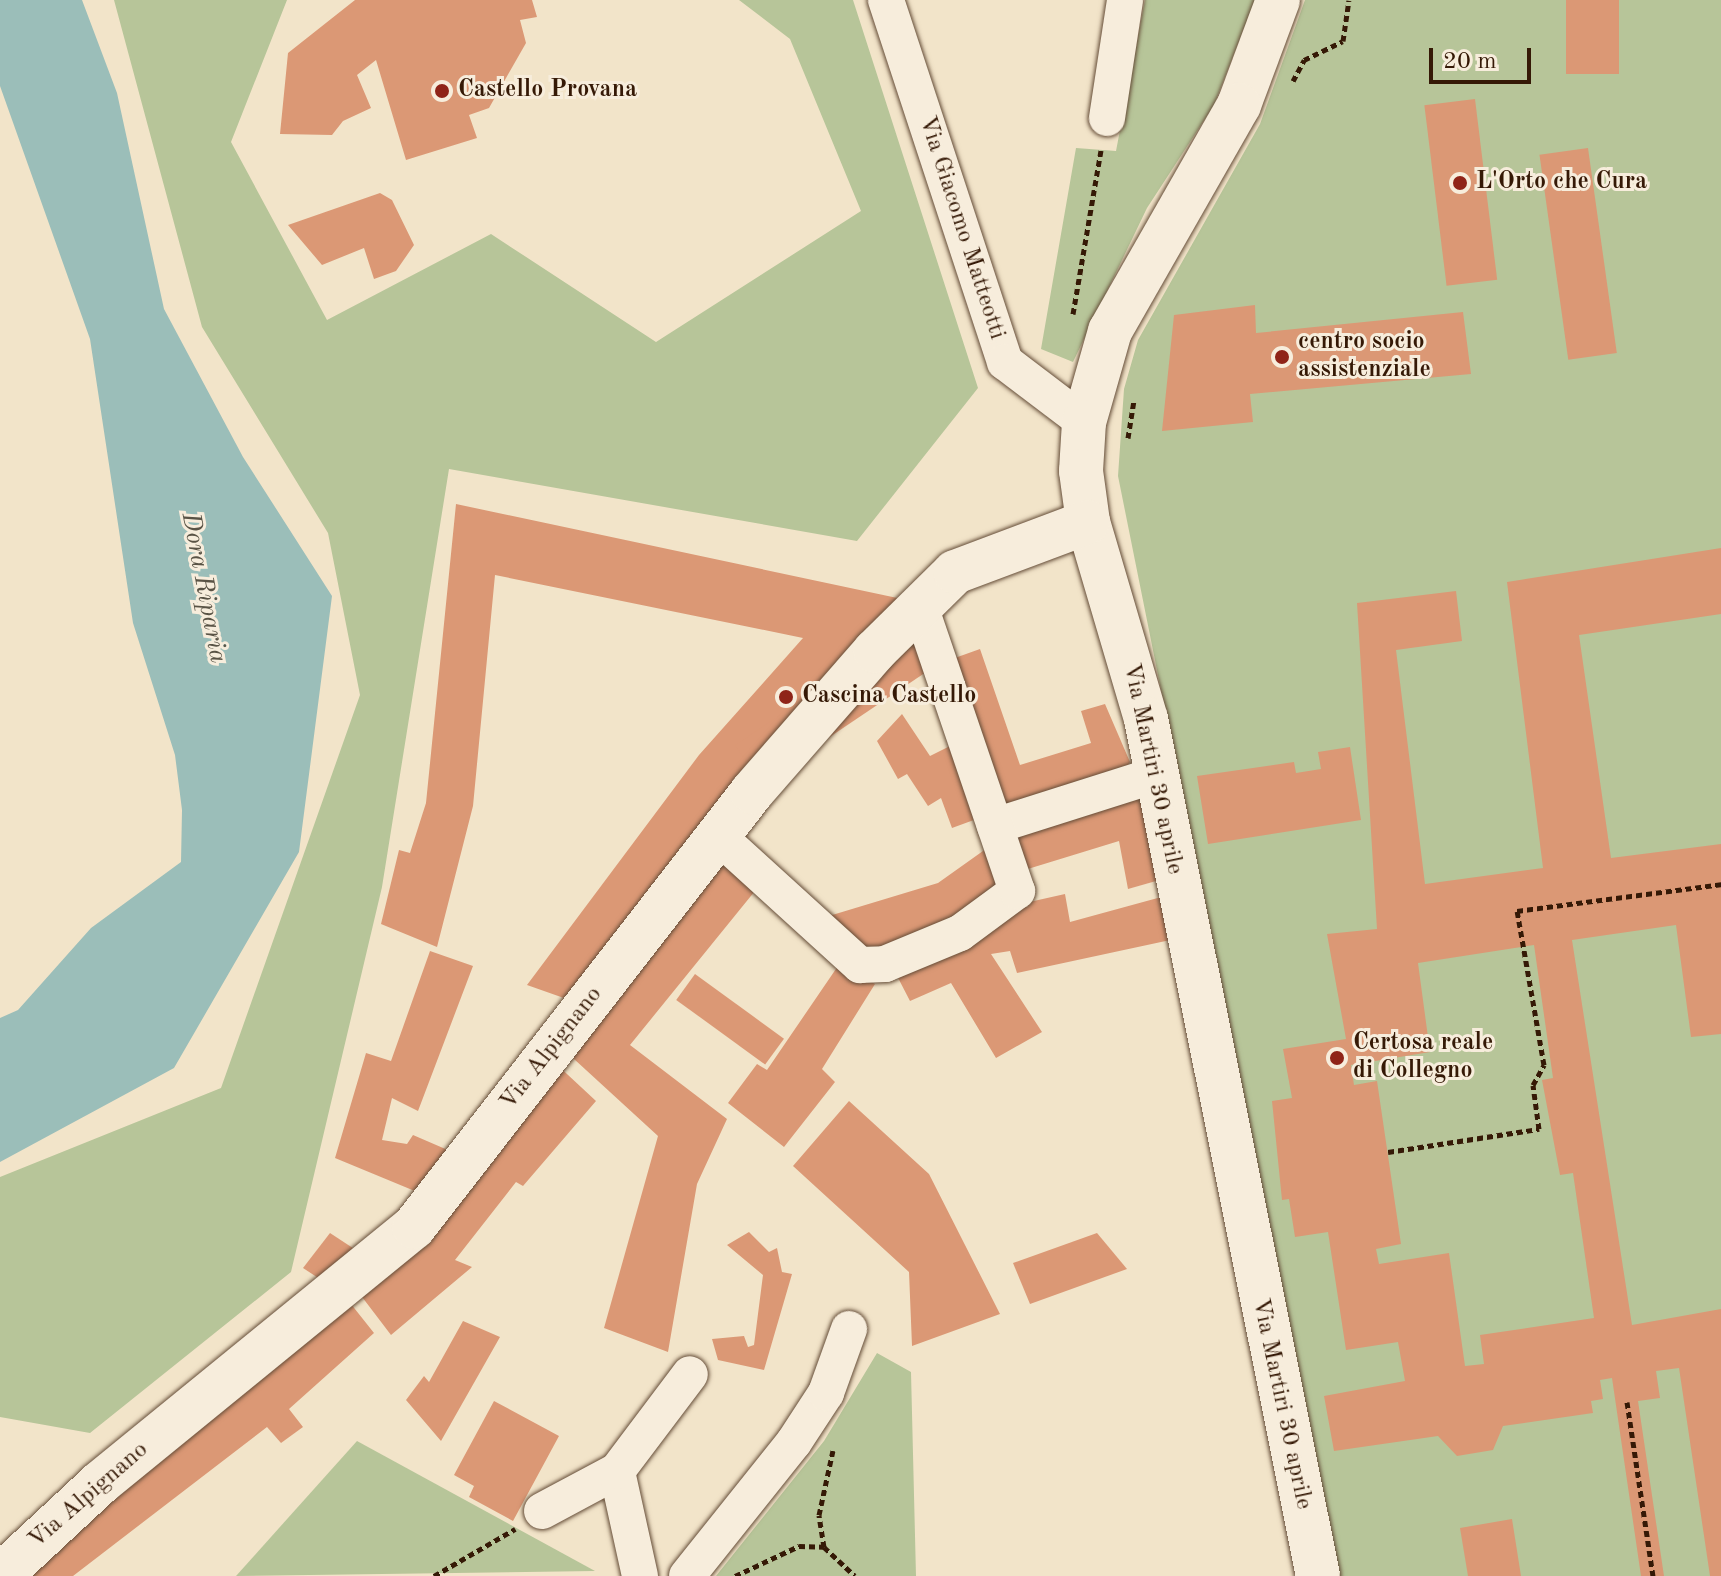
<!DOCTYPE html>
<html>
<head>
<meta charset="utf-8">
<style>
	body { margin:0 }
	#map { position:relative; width:1721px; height:1576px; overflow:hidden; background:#f2e4c9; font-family:"Old Standard TT",serif }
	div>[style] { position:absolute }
	.green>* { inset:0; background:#b7c599 }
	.water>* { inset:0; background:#9bbeb9 }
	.building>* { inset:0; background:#db9875; transform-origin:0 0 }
	.path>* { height:5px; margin-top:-2.5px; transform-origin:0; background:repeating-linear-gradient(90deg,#351906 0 6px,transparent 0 10px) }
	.roads { filter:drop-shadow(0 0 2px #644c37) drop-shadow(0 0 2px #644c37) }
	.minor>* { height:36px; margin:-18px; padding:0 18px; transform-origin:18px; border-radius:18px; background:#f7eddc }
	.tertiary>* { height:44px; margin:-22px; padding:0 22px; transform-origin:22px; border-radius:22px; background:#f7eddc }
	.dots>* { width:22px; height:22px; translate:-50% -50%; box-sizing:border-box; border:4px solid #f7eddc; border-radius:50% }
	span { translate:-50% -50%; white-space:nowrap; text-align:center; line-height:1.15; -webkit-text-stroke:6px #f7eddc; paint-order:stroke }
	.poi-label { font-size:24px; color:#351906; font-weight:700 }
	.left { translate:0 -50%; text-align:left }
	.street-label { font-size:24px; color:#351906 }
	.water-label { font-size:26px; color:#595345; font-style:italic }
	.scale { position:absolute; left:1429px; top:48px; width:102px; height:36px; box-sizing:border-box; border:4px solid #351906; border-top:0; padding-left:10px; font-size:24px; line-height:28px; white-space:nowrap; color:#351906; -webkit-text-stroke:6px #f7eddc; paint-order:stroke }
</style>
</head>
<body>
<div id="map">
	<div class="green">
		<div style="clip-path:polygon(114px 0,287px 0,231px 142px,327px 320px,491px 234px,656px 342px,861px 211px,790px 39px,739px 0,853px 0,978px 388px,857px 541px,449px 469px,382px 887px,291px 1272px,90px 1433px,0 1417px,0 1177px,221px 1088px,360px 695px,328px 533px,202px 327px)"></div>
		<div style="clip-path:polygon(1145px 0,1255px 0,1214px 105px,1147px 208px,1073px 362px,1041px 349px,1076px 148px,1116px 151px)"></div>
		<div style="clip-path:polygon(1305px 0,1721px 0,1721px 1576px,1339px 1576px,1118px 476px,1124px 389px,1138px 340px,1260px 124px)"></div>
		<div style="clip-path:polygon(877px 1353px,911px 1372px,916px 1576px,716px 1576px,824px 1441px)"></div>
		<div style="clip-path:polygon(357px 1441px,595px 1571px,236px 1576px)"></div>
	</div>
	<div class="water">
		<div style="clip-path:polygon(0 0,82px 0,117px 93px,164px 309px,243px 457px,332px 596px,299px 852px,174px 1068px,0 1162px,0 1018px,18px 1010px,91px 928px,181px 862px,182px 810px,175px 755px,133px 623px,90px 339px,0 86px)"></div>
	</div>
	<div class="building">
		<div style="clip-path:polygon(355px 0,532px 0,537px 17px,520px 20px,526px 43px,489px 108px,469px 115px,477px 138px,406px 160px,376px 60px,357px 75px,371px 108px,343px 121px,332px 135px,280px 134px,288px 53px)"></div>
		<div style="left:1566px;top:0;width:53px;height:74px"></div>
		<div style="left:1475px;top:99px;width:182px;height:51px;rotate:83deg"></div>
		<div style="left:1588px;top:148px;width:207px;height:49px;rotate:82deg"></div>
		<div style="clip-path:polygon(380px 193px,392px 200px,414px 245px,396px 271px,374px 279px,364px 248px,322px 265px,288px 225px)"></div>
		<div style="clip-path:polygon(1255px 305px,1256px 333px,1463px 312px,1471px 374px,1250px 394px,1253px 422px,1162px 431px,1174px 315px)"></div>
		<div style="clip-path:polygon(456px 504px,902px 599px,578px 1003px,527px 985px,699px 755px,803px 638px,495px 575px,473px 806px,437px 947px,381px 924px,399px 850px,410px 853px,426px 803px)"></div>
		<div style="clip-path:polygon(evenodd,1721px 548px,1721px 614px,1579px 635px,1611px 858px,1721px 844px,1721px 1034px,1691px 1037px,1676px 925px,1572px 940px,1632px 1325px,1721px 1309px,1721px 1576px,1710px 1576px,1679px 1368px,1656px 1371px,1660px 1398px,1638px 1401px,1664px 1576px,1641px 1576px,1612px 1378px,1600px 1380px,1603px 1399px,1591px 1401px,1593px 1413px,1503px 1426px,1493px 1450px,1457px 1456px,1438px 1436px,1334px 1451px,1324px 1396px,1405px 1381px,1398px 1342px,1346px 1350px,1328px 1232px,1295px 1237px,1289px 1199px,1282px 1200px,1272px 1101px,1292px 1098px,1283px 1049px,1346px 1039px,1327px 934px,1377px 929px,1357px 603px,1456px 591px,1462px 641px,1396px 650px,1425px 884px,1543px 868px,1507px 582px,1721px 548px,1534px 945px,1553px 1078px,1542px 1080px,1560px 1175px,1573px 1173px,1594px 1318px,1480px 1335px,1484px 1364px,1465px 1366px,1449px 1253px,1379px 1264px,1376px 1249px,1401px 1244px,1377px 1081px,1354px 1085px,1351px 1065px,1430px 1052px,1418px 963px,1534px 945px)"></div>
		<div style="left:906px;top:630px;width:46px;height:206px;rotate:56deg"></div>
		<div style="clip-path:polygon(980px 649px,1020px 765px,1091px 743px,1081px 711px,1105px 704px,1130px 762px,1120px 780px,1004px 816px,952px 659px)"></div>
		<div style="clip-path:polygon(902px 714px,930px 756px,958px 742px,982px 817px,952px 828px,941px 798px,928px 806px,907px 774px,898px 779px,877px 741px)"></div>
		<div style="clip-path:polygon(1350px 747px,1361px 820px,1208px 844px,1197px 776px,1294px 762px,1296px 773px,1321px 769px,1318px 752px)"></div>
		<div style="clip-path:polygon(1141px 790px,1163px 879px,1128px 889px,1119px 841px,1018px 872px,1004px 831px)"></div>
		<div style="clip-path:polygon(990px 846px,1004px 887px,941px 923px,861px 955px,819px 919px,938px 883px)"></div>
		<div style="clip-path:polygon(717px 850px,759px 886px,630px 1045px,727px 1119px,697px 1184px,668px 1352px,604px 1328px,658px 1136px,562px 1048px)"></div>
		<div style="clip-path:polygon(1065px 894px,1070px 922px,1165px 896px,1175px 939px,1017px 973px,1010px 951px,991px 954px,1042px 1032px,996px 1058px,951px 983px,910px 1001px,895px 972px,1016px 905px)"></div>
		<div style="clip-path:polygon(430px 951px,473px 966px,418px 1111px,392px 1098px,382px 1140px,407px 1144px,413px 1135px,457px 1154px,422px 1194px,335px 1158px,366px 1053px,391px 1061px)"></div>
		<div style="clip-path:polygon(840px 963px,875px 984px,822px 1069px,835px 1082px,784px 1147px,728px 1103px,757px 1064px,767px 1070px)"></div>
		<div style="left:695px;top:974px;width:110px;height:32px;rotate:36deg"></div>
		<div style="clip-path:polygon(553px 1061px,596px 1101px,523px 1186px,516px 1182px,455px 1260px,472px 1267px,391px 1335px,356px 1289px)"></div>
		<div style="clip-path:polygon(849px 1101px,929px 1174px,1000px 1314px,912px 1346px,909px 1272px,793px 1166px)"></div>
		<div style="clip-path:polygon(749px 1232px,769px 1252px,777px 1248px,782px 1272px,792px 1274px,764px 1370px,718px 1360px,712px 1339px,744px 1336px,748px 1347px,754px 1345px,763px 1275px,727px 1245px)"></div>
		<div style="clip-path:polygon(330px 1233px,365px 1256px,329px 1285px,303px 1268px)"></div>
		<div style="clip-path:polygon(1097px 1233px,1127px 1269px,1030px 1304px,1013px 1263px)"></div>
		<div style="clip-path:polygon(347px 1299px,374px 1333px,289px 1409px,303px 1427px,281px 1443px,267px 1427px,73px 1576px,19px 1576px)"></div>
		<div style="clip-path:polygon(463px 1321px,500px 1337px,441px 1441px,406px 1400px,424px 1376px,429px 1382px)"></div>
		<div style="clip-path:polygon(494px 1401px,559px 1436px,513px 1521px,469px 1497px,474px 1486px,454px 1475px)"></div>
		<div style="clip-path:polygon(1512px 1519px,1521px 1576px,1468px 1576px,1460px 1528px)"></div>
	</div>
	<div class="path">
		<div style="left:1293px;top:81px;width:24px;rotate:-62deg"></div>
		<div style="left:1304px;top:60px;width:43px;rotate:-26deg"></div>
		<div style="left:1343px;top:41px;width:41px;rotate:-81.7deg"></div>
		<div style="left:1073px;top:314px;width:166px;rotate:-80.3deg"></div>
		<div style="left:1128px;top:438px;width:39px;rotate:-81deg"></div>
		<div style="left:1388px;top:1152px;width:153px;rotate:-8.7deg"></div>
		<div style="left:1539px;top:1129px;width:44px;rotate:-97.8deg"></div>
		<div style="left:1533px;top:1085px;width:23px;rotate:-61deg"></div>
		<div style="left:1544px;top:1065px;width:156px;rotate:-99.9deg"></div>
		<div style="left:1517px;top:911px;width:206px;rotate:-7.5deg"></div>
		<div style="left:1627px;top:1402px;width:176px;rotate:81.5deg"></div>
		<div style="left:824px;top:1547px;width:32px;rotate:-99deg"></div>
		<div style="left:819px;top:1515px;width:66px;rotate:-77.8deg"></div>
		<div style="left:434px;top:1576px;width:94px;rotate:-30.1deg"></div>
		<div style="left:735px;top:1576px;width:71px;rotate:-25.1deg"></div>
		<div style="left:799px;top:1546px;width:25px;rotate:2deg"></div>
		<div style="left:824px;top:1547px;width:42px;rotate:43.1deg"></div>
	</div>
	<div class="roads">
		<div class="minor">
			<div style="left:886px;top:0;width:381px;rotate:71.8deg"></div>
			<div style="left:1005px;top:362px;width:99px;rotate:37.2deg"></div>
			<div style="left:1107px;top:118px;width:119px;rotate:-81.3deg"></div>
			<div style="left:995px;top:826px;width:169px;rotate:-17.6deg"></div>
			<div style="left:718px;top:836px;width:192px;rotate:42.3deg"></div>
			<div style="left:860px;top:965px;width:25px;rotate:-2deg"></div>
			<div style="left:885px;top:964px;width:81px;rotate:-22.5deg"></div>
			<div style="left:960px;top:933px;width:71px;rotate:-36.4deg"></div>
			<div style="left:1017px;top:891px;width:301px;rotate:-108.8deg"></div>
			<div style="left:542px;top:1511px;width:85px;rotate:-28.1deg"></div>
			<div style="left:640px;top:1576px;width:107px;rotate:-102.4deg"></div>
			<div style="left:617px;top:1471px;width:121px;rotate:-53deg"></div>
			<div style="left:687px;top:1576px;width:171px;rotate:-51.4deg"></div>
			<div style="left:794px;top:1442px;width:59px;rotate:-56.9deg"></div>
			<div style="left:826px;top:1393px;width:68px;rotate:-70.2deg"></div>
		</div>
		<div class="tertiary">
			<div style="left:1278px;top:0;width:112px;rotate:110.4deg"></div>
			<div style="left:1239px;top:105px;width:260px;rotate:119.7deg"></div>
			<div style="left:1110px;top:331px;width:95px;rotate:105.9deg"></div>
			<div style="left:1084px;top:422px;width:49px;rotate:93.5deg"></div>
			<div style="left:1081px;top:471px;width:51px;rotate:82.2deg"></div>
			<div style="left:1088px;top:522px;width:205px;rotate:73.6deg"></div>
			<div style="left:1146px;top:719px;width:874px;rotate:78.65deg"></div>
			<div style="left:0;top:1576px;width:137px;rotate:-42.9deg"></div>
			<div style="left:100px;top:1483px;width:405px;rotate:-39.2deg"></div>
			<div style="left:414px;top:1227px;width:551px;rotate:-52.15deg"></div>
			<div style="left:752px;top:792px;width:187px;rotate:-48.9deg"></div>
			<div style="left:875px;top:651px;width:112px;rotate:-44.6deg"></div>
			<div style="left:955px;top:572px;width:142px;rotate:-20.6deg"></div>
		</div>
	</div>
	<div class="dots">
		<div style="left:442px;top:91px;background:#8f2418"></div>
		<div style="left:1460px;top:183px;background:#8f2418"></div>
		<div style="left:1282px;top:357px;background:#8f2418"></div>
		<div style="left:786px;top:697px;background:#8f2418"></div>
		<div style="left:1337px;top:1058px;background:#8f2418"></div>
	</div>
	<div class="poi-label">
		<span class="left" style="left:458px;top:91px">Castello Provana</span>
		<span class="left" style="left:1476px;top:183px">L'Orto che Cura</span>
		<span class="left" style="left:1298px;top:357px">centro socio<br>assistenziale</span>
		<span class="left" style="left:802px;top:697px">Cascina Castello</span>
		<span class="left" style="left:1353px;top:1058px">Certosa reale<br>di Collegno</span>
	</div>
	<div class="street-label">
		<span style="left:961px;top:228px;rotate:72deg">Via Giacomo Matteotti</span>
		<span style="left:1152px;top:769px;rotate:78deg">Via Martiri 30 aprile</span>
		<span style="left:552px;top:1049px;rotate:-52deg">Via Alpignano</span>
		<span style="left:1281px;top:1404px;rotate:78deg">Via Martiri 30 aprile</span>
		<span style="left:89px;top:1496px;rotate:-41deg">Via Alpignano</span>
	</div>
	<div class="water-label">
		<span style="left:203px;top:588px;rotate:79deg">Dora Riparia</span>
	</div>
	<div class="scale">20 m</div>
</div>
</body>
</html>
